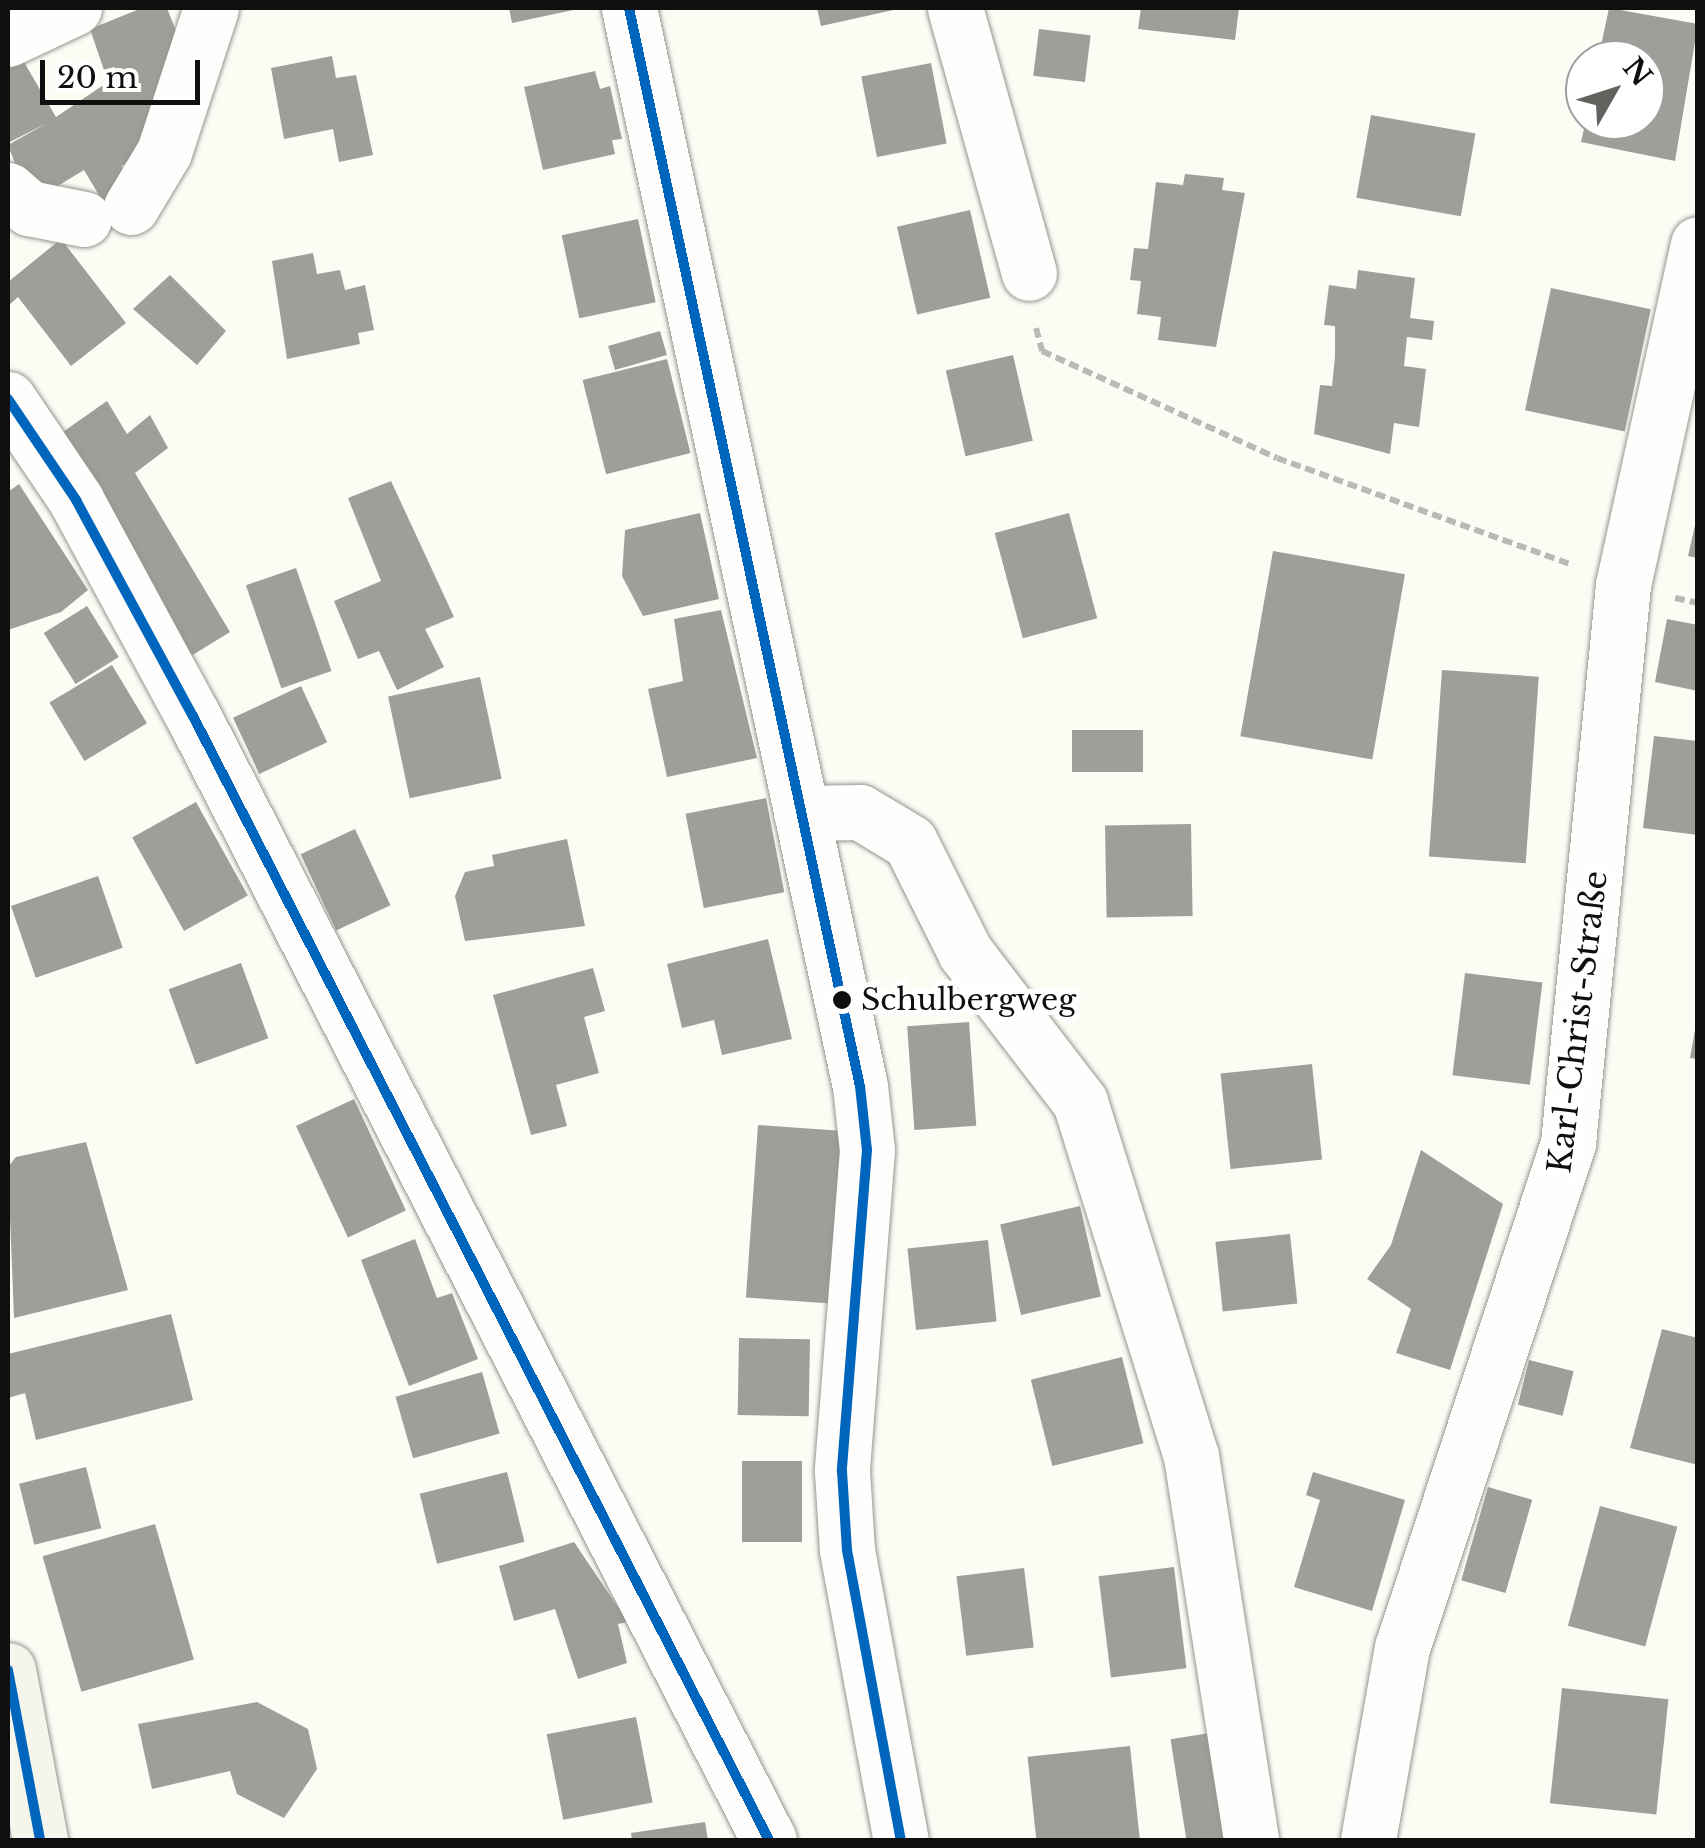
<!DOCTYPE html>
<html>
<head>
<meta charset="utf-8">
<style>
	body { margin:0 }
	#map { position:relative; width:1705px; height:1848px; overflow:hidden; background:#fcfbf4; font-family:"Libre Baskerville",serif }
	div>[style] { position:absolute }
	.building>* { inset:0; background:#a09e99; transform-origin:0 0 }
	.path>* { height:6px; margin-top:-3px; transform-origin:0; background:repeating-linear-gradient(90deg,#b9b9b8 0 10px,transparent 0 15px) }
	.roads { filter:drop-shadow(0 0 2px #969592) drop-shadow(0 0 2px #969592) }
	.street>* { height:55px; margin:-27.5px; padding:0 27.5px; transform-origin:27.5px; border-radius:27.5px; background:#fffefd }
	.secondary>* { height:55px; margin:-27.5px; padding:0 27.5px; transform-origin:27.5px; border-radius:27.5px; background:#f5f5eb }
	.bus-1>* { height:10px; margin:-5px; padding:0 5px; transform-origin:5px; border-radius:5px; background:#0065bd }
	.dots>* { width:28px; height:28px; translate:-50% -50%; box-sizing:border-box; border:5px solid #fff; border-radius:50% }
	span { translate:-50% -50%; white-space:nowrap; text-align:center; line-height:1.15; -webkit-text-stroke:10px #fff; paint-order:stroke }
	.bus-label { font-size:30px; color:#0f0f0f }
	.left { translate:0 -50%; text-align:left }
	.street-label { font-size:32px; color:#0f0f0f }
	.frame { position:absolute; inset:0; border:10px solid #0f0f0f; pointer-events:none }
	.north { position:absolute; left:1565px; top:40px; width:100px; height:100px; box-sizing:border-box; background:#fff; border:2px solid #9f9f9f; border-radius:50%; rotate:51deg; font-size:28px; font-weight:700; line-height:40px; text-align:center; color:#0f0f0f }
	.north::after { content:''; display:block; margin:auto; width:35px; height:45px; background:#62625f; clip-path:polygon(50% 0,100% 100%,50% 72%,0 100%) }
	.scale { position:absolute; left:40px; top:60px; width:160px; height:45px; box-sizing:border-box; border:5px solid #0f0f0f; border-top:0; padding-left:12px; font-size:30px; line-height:35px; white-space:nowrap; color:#0f0f0f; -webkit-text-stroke:8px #fff; paint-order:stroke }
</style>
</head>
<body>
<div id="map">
	<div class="building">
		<div style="clip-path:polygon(142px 8px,167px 8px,187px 59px,160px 142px,121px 166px,135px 188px,106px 207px,84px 170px,30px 203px,8px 145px,47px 123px,8px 143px,8px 55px,17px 50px,56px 117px,108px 82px,90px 29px)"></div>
		<div style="clip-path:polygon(509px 8px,577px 8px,578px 9px,512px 23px)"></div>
		<div style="clip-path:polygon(817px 8px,898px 8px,898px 9px,821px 26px)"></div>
		<div style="clip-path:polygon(1141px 8px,1239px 8px,1235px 40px,1138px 29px)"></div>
		<div style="clip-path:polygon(1609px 8px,1698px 24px,1675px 161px,1581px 142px,1586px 120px,1645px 120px,1645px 60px,1598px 60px)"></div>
		<div style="left:1039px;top:29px;width:52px;height:47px;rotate:7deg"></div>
		<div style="clip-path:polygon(332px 56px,336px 78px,356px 75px,373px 155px,339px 162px,333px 129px,284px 139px,271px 68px)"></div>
		<div style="left:931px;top:63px;width:82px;height:71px;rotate:79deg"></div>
		<div style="clip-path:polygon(595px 71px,600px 89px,610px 86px,622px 139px,612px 140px,615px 154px,543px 170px,524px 87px)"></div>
		<div style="left:1371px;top:115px;width:106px;height:84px;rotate:10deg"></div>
		<div style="clip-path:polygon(1185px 174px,1224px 178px,1222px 190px,1245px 193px,1216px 347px,1158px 340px,1161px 317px,1137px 314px,1141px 281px,1130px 280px,1134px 248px,1148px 249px,1156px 182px,1183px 185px)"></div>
		<div style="left:970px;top:210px;width:90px;height:75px;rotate:77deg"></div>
		<div style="left:638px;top:219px;width:85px;height:78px;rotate:78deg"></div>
		<div style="clip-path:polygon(61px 239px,126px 323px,71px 366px,18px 297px,8px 306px,8px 282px)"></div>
		<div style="clip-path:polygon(313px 253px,317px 274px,340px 270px,345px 290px,365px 285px,374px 330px,358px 333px,360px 344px,287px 359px,272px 261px)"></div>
		<div style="clip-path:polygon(1358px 270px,1415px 278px,1410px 318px,1434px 321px,1432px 340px,1407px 337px,1404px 366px,1426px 369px,1419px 427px,1394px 423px,1390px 454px,1314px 434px,1320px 385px,1332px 386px,1335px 357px,1335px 326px,1324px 325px,1329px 285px,1356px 289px)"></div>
		<div style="clip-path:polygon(170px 275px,226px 331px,197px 365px,133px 309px)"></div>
		<div style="left:1551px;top:288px;width:102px;height:125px;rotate:12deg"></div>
		<div style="left:660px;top:331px;width:25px;height:54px;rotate:74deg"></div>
		<div style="left:1013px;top:355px;width:88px;height:69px;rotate:77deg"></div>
		<div style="left:667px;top:359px;width:97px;height:87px;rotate:76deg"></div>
		<div style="clip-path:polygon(107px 401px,127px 434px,150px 415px,168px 448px,135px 473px,230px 632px,191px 656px,60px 434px)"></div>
		<div style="clip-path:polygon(391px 481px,454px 617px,425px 629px,444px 667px,397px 690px,379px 651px,358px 659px,334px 601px,381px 581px,348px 498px)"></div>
		<div style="clip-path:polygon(19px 484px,88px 590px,61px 612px,8px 630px,8px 492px)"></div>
		<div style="clip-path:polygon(700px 513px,719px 599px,643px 616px,622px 576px,625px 530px)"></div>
		<div style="left:1069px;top:513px;width:109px;height:77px;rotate:75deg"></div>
		<div style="clip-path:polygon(1696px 521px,1698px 521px,1698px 558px,1688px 556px)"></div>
		<div style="left:1273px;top:551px;width:134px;height:188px;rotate:10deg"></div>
		<div style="left:296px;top:568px;width:109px;height:53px;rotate:71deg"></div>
		<div style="left:87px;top:606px;width:60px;height:51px;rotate:58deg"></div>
		<div style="clip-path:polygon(721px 610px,757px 758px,667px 777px,648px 689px,683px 681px,674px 619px)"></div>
		<div style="clip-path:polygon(1667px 619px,1698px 625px,1698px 691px,1655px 682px)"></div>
		<div style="left:112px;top:665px;width:68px;height:73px;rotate:59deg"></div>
		<div style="left:1442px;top:670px;width:97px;height:187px;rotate:4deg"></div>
		<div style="left:480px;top:677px;width:104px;height:94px;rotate:78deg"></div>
		<div style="left:301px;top:686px;width:62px;height:75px;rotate:65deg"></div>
		<div style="left:1072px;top:730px;width:71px;height:42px"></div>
		<div style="clip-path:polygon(1654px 736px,1698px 741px,1698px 835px,1643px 828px)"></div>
		<div style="left:766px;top:798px;width:96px;height:82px;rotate:79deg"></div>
		<div style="left:196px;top:802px;width:107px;height:73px;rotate:61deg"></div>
		<div style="left:1191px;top:824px;width:92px;height:86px;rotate:89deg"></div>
		<div style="left:355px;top:829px;width:84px;height:60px;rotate:65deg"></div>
		<div style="clip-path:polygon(567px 839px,585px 926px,465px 941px,455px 896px,465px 872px,494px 866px,492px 855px)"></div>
		<div style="left:98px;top:876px;width:76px;height:92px;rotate:71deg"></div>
		<div style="clip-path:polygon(768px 939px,792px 1039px,722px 1055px,714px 1020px,682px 1028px,667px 964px)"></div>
		<div style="left:241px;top:963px;width:80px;height:77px;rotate:70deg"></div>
		<div style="clip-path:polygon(593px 968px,605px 1011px,584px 1017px,599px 1073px,556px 1085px,567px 1126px,531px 1135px,493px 995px)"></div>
		<div style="left:1465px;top:973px;width:78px;height:103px;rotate:7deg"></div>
		<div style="clip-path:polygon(1698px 1013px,1698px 1059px,1690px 1058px)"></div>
		<div style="left:969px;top:1022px;width:104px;height:62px;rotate:86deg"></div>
		<div style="left:1312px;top:1064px;width:96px;height:92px;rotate:84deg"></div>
		<div style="left:354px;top:1099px;width:123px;height:64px;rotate:65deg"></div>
		<div style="left:758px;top:1125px;width:89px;height:173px;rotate:4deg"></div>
		<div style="clip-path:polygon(86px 1142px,128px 1290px,14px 1318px,8px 1167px,16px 1157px)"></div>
		<div style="clip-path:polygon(1421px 1150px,1503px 1204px,1450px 1370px,1396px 1353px,1411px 1309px,1367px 1279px,1391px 1245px)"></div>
		<div style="left:1080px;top:1206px;width:93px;height:82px;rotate:77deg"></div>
		<div style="left:1290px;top:1234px;width:70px;height:75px;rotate:84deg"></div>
		<div style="clip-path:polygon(415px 1239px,437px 1298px,452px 1293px,478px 1359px,409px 1386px,361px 1260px)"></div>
		<div style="left:988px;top:1240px;width:82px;height:81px;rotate:84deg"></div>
		<div style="clip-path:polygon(171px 1314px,193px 1400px,36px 1440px,25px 1393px,8px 1398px,8px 1354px)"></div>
		<div style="clip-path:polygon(1662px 1329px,1698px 1338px,1698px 1465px,1630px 1448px)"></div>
		<div style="left:739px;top:1338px;width:71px;height:77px;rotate:1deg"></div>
		<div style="left:1122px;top:1357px;width:89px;height:94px;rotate:76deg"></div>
		<div style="left:1529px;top:1360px;width:46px;height:46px;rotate:14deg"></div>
		<div style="left:482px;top:1372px;width:64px;height:90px;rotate:74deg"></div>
		<div style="left:742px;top:1461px;width:60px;height:81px"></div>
		<div style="left:86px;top:1467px;width:63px;height:69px;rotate:76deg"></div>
		<div style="left:507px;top:1472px;width:72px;height:90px;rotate:76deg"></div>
		<div style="clip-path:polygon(1313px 1472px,1405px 1500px,1372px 1611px,1294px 1587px,1320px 1500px,1306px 1495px)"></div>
		<div style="left:1488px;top:1487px;width:46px;height:97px;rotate:16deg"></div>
		<div style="left:1600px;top:1506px;width:80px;height:124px;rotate:15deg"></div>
		<div style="left:155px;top:1524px;width:141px;height:117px;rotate:74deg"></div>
		<div style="clip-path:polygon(574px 1542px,628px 1622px,618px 1624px,627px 1663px,578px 1679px,555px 1609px,514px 1621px,499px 1566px)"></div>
		<div style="left:1174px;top:1567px;width:102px;height:76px;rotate:83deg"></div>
		<div style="left:1024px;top:1568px;width:80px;height:68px;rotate:83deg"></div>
		<div style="left:1562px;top:1688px;width:107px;height:116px;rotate:6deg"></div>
		<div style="clip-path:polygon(257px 1702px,308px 1729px,317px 1769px,284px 1818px,237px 1794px,230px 1771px,152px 1789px,138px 1724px)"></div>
		<div style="left:636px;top:1717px;width:87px;height:91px;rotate:79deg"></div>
		<div style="left:1210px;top:1733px;width:108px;height:40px;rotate:81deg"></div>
		<div style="left:1130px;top:1746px;width:95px;height:103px;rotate:84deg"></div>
		<div style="clip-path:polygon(705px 1822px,708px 1840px,632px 1840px,631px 1833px)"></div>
	</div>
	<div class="path">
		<div style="left:1036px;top:328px;width:24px;rotate:75deg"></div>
		<div style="left:1042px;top:351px;width:258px;rotate:24.5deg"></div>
		<div style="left:1277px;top:458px;width:315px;rotate:19.9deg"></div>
		<div style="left:1675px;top:598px;width:24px;rotate:12deg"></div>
	</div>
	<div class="roads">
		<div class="street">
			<div style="left:629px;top:8px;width:1102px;rotate:77.91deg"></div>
			<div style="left:860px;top:1086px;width:64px;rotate:83.8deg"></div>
			<div style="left:867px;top:1150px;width:322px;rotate:94.5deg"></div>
			<div style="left:842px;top:1471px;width:79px;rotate:86.4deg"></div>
			<div style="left:847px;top:1550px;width:295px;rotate:79.5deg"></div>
			<div style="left:955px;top:8px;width:275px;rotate:74.4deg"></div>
			<div style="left:8px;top:39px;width:73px;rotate:-25.2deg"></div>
			<div style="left:8px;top:190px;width:28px;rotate:41deg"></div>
			<div style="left:29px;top:208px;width:56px;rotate:11.3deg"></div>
			<div style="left:131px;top:207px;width:64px;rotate:-59deg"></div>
			<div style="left:164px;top:152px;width:151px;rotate:-71.9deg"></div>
			<div style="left:8px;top:399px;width:122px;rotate:56deg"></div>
			<div style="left:76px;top:500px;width:246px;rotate:61.6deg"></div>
			<div style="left:193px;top:716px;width:1263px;rotate:62.87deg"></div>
			<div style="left:801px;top:813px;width:59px;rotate:-1deg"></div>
			<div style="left:860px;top:812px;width:58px;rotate:31deg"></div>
			<div style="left:910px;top:842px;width:123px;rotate:63.4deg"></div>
			<div style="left:965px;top:952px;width:189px;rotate:52.5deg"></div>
			<div style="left:1080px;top:1102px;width:371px;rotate:72.6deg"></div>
			<div style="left:1191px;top:1456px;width:389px;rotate:81.1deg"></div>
			<div style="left:1368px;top:1840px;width:195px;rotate:-80deg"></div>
			<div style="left:1402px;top:1648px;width:532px;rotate:-71.8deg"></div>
			<div style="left:1568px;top:1143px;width:561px;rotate:-84.37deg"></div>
			<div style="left:1623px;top:585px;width:349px;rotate:-77.6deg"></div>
		</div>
		<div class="secondary">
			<div style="left:8px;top:1670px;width:173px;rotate:79.3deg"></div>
		</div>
	</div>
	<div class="bus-1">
		<div style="left:629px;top:8px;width:1102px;rotate:77.91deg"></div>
		<div style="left:860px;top:1086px;width:64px;rotate:83.8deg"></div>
		<div style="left:867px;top:1150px;width:322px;rotate:94.5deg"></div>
		<div style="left:842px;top:1471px;width:79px;rotate:86.4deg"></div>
		<div style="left:847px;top:1550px;width:295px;rotate:79.5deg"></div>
		<div style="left:8px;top:399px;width:122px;rotate:56deg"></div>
		<div style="left:76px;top:500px;width:246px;rotate:61.6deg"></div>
		<div style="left:193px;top:716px;width:1263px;rotate:62.87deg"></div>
		<div style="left:8px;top:1670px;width:173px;rotate:79.3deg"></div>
	</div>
	<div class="dots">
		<div style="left:842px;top:1000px;background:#0f0f0f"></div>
	</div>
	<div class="bus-label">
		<span class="left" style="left:861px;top:1000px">Schulbergweg</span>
	</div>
	<div class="street-label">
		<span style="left:1578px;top:1022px;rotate:-83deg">Karl-Christ-Straße</span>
	</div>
	<div class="frame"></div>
	<div class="north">N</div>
	<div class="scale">20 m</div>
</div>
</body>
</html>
